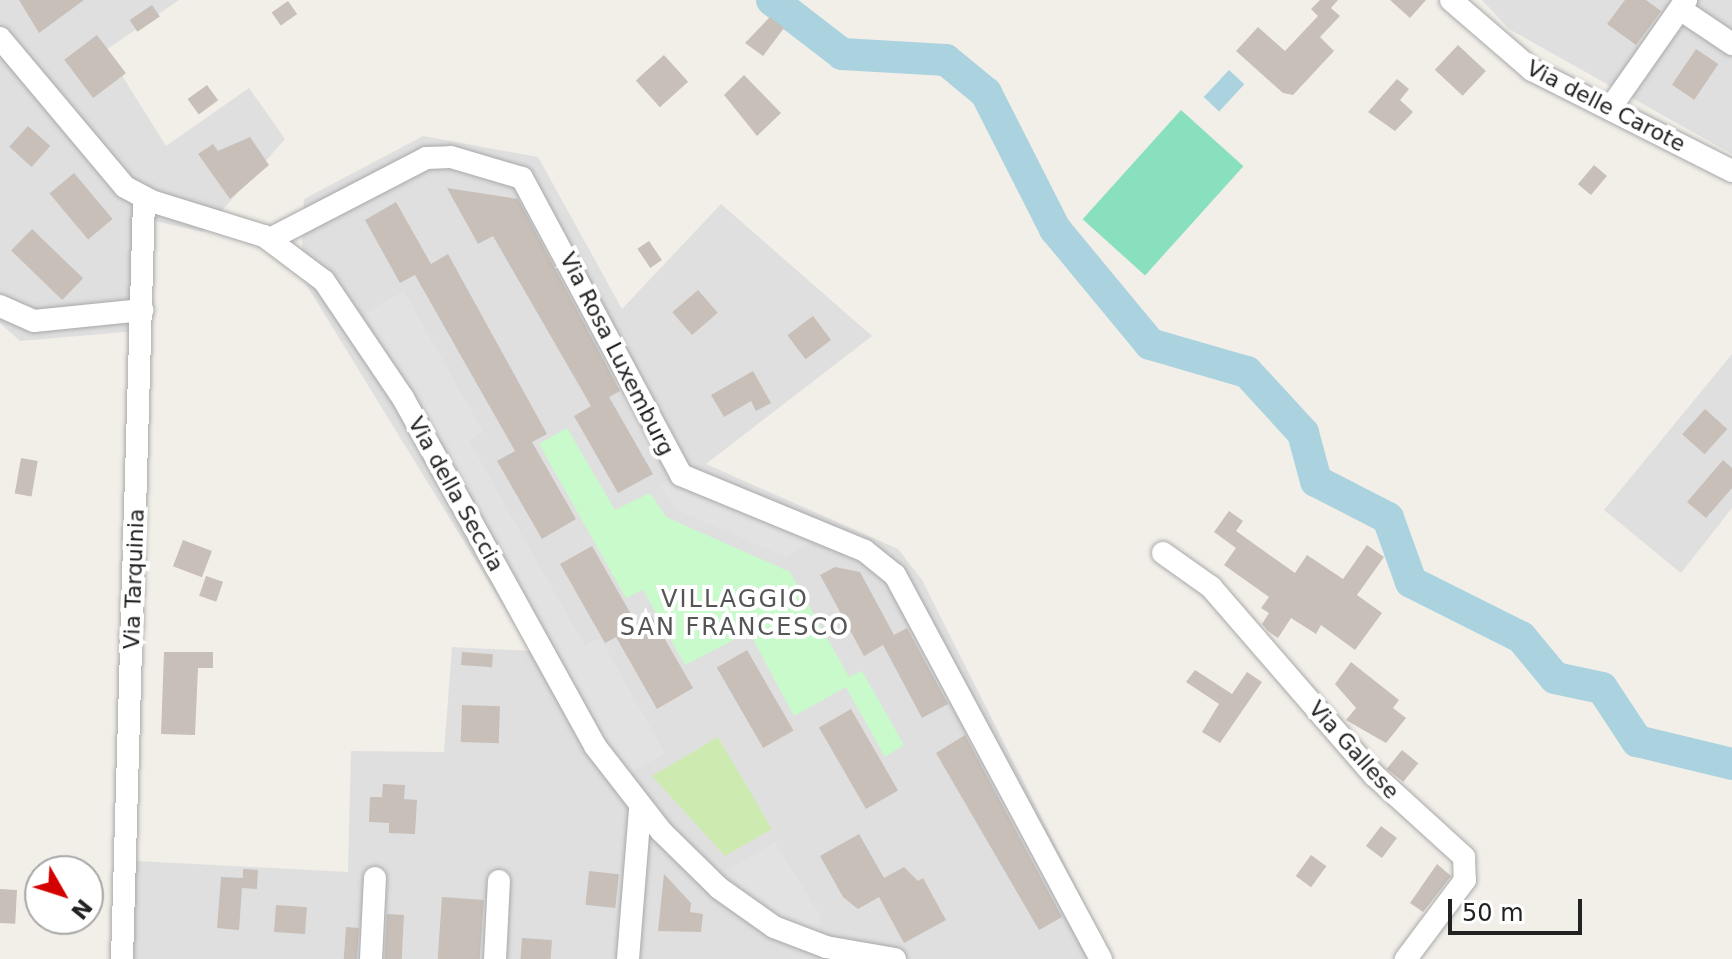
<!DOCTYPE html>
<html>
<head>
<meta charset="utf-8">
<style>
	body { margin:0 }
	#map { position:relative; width:1732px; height:959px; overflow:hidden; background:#f2efe9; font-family:"DejaVu Sans",sans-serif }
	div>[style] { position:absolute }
	.residential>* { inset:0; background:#e0dfdf }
	.grass>* { inset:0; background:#cdebb0 }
	.park>* { inset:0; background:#c8facc }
	.pitch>* { inset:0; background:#88e0be; transform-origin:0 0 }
	.parking>* { inset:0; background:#e2e2e2 }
	.water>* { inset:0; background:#aad3df; transform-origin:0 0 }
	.river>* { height:32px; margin:-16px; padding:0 16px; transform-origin:16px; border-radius:16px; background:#aad3df }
	.building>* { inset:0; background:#c7bfb8; transform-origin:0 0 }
	.roads { filter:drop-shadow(0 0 2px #a9a9a9) drop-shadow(0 0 2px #a9a9a9) }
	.minor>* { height:22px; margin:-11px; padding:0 11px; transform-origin:11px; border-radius:11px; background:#fff }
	span { translate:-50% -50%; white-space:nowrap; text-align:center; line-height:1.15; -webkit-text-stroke:8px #fff; paint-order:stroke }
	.street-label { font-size:22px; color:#222 }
	.neighbourhood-label { font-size:24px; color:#555; letter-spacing:2px }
	.north { position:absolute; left:24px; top:855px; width:80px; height:80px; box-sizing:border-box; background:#fff; border:2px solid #a7a7a7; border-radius:50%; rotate:129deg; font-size:22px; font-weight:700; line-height:32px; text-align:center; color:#222 }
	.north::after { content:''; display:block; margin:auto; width:28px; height:36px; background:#d40000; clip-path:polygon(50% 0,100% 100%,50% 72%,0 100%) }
	.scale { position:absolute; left:1448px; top:899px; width:134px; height:36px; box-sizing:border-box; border:4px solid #222; border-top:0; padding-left:10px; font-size:24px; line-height:28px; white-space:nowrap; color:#222; -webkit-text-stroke:6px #fff; paint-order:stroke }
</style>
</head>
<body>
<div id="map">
	<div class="residential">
		<div style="clip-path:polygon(0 0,179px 0,106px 50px,166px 146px,249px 88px,285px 139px,203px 232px,146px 219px,149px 330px,20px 341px,0 323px)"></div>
		<div style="clip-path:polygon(1482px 0,1732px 0,1732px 154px,1509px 29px)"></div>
		<div style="clip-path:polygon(423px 136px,538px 157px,622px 309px,721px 204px,872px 336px,706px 464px,898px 549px,922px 580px,1113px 959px,116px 959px,118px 860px,348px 872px,351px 751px,444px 752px,452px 647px,531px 651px,301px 276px,304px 199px)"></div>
		<div style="clip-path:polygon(1732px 354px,1732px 508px,1681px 573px,1604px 510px)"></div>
	</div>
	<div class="grass">
		<div style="clip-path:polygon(718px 737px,772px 829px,725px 856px,652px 776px)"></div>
	</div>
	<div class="park">
		<div style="clip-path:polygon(567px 428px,615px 510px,650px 493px,666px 517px,790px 572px,849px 677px,862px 671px,904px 745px,885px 757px,846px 687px,794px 716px,749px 632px,685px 665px,643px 590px,626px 598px,539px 444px)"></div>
	</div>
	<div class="pitch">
		<div style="left:1181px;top:110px;width:84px;height:147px;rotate:42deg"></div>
	</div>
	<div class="parking">
		<div style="clip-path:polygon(404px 291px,483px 432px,469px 441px,585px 646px,600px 638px,665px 753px,626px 776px,365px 313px)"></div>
		<div style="clip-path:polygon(693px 466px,836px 530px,785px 557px,674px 509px,660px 485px)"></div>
		<div style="clip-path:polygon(775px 842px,821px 917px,819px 933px,770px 913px,725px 871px)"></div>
	</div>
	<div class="water">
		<div style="left:1229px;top:70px;width:21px;height:37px;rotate:43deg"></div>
	</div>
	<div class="river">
		<div style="left:772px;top:0;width:88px;rotate:37.6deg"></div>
		<div style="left:842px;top:54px;width:104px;rotate:3.3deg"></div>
		<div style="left:946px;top:60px;width:52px;rotate:39.5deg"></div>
		<div style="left:986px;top:93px;width:153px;rotate:63.1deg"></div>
		<div style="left:1055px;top:229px;width:149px;rotate:50.4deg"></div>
		<div style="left:1150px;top:344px;width:101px;rotate:16.1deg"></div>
		<div style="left:1247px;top:372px;width:83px;rotate:47.4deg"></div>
		<div style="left:1303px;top:433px;width:50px;rotate:74.8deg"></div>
		<div style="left:1316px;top:481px;width:81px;rotate:27.2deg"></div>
		<div style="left:1388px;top:518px;width:68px;rotate:70.2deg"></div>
		<div style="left:1411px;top:582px;width:123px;rotate:26.6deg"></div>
		<div style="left:1521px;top:637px;width:53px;rotate:50.3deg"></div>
		<div style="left:1555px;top:678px;width:48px;rotate:12deg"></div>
		<div style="left:1602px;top:688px;width:64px;rotate:56.6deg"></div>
		<div style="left:1637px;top:741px;width:98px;rotate:13.6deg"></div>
	</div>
	<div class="building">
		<div style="clip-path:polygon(19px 0,84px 0,39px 33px)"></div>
		<div style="clip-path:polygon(1320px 0,1338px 0,1331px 8px,1340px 16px,1320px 37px,1334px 51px,1293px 95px,1283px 93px,1236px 51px,1258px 27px,1285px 51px,1318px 16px,1311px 9px)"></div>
		<div style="clip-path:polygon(1390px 0,1426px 0,1410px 18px)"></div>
		<div style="clip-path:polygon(1625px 0,1646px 0,1661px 11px,1636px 45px,1607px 24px)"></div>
		<div style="left:288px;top:1px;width:16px;height:20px;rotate:55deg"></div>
		<div style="left:152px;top:5px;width:14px;height:27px;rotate:56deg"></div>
		<div style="clip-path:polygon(770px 17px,784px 28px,763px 56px,745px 43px)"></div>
		<div style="left:97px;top:35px;width:48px;height:41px;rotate:53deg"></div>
		<div style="left:1458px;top:45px;width:38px;height:34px;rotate:43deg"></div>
		<div style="left:1696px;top:49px;width:27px;height:43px;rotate:34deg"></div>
		<div style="left:664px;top:55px;width:36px;height:38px;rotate:48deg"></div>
		<div style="clip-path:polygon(744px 75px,781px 113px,757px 136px,724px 95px)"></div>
		<div style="clip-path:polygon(1397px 79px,1409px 89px,1400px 100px,1413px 112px,1395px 131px,1368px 112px)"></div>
		<div style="left:207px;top:85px;width:19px;height:24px;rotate:54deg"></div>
		<div style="left:28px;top:126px;width:30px;height:28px;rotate:42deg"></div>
		<div style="clip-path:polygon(250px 137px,269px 165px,230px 199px,198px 154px,213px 144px,218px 151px)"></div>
		<div style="left:1594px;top:165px;width:17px;height:25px;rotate:40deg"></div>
		<div style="left:74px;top:173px;width:60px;height:32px;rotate:50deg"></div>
		<div style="clip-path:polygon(447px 188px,518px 199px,620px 391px,609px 397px,653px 474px,618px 493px,574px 416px,591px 406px,493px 236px,478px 244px)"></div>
		<div style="clip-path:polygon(396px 202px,431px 264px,448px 254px,547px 434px,532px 442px,576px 519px,542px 539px,497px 461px,515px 451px,415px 275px,400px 283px,365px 220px)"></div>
		<div style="left:32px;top:229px;width:71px;height:30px;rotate:44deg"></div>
		<div style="left:649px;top:241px;width:23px;height:14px;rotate:56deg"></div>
		<div style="left:698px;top:290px;width:30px;height:34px;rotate:49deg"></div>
		<div style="left:813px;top:316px;width:30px;height:32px;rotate:53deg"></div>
		<div style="clip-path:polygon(753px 371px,771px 403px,756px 411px,751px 401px,724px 417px,711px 395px)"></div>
		<div style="left:1705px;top:409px;width:30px;height:34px;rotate:42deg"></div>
		<div style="left:21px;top:458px;width:17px;height:36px;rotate:10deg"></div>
		<div style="clip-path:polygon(1723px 460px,1732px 468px,1732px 488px,1706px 518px,1687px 502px)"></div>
		<div style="clip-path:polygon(1229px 511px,1243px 521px,1236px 531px,1295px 573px,1307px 555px,1343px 579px,1367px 545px,1384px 557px,1357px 595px,1382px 613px,1355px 650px,1321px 625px,1316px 634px,1291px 618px,1278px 638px,1268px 631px,1262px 624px,1269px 613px,1261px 608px,1269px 597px,1224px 565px,1236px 548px,1214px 532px)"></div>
		<div style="left:183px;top:540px;width:31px;height:28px;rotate:21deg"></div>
		<div style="clip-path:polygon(592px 546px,636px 623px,651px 615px,693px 688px,657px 709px,616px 637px,605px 643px,560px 564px)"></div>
		<div style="clip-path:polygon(835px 567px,860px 572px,894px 635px,907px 628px,948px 704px,922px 718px,883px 645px,864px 656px,820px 575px)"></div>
		<div style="left:206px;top:576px;width:18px;height:21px;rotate:19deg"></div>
		<div style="left:747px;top:650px;width:93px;height:35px;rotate:60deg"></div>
		<div style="clip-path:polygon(164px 652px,213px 652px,213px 668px,198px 668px,195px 735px,161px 734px)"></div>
		<div style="left:462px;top:652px;width:31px;height:13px;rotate:4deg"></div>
		<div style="clip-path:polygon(1351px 662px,1399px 700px,1393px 708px,1406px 718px,1386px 743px,1346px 720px,1356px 708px,1335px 684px)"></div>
		<div style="clip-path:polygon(1195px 670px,1232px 694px,1247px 672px,1262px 682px,1220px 743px,1202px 732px,1219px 704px,1186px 682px)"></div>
		<div style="left:462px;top:705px;width:38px;height:37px;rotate:2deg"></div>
		<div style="left:851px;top:709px;width:94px;height:37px;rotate:60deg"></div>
		<div style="clip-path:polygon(965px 735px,1062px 917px,1039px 930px,936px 753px)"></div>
		<div style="left:1402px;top:750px;width:21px;height:24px;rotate:39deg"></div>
		<div style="clip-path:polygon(383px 784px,405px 785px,404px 799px,417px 800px,415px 834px,389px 833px,389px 823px,369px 822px,370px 797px,382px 797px)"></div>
		<div style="left:1381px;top:826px;width:20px;height:25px;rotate:37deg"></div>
		<div style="clip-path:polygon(859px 834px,884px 878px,904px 867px,918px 881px,923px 878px,946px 920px,904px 943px,879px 897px,858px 909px,843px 897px,820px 856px)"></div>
		<div style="left:1311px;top:855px;width:19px;height:26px;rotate:36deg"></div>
		<div style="clip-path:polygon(1437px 864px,1451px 876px,1423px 912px,1410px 903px)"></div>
		<div style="clip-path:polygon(243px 869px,258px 870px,257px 889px,242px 888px,239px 930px,217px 928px,221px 877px,243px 878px)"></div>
		<div style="left:589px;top:871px;width:30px;height:34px;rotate:6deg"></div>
		<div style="clip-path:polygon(664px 874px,691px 903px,690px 912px,703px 914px,701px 932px,658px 931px)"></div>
		<div style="left:0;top:889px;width:17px;height:34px;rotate:3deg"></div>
		<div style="left:442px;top:897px;width:42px;height:62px;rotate:4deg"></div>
		<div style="left:276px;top:905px;width:31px;height:27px;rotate:4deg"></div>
		<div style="left:387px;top:914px;width:17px;height:45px;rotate:3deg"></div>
		<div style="left:346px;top:927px;width:13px;height:32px;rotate:4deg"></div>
		<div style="left:522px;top:938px;width:30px;height:21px;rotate:4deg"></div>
	</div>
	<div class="roads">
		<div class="minor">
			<div style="left:1451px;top:0;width:107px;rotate:40.8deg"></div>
			<div style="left:1532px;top:70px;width:224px;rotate:26.8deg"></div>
			<div style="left:1680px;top:9px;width:63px;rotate:33.9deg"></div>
			<div style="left:0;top:38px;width:194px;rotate:50deg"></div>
			<div style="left:125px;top:187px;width:30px;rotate:28deg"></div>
			<div style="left:151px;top:201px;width:118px;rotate:17.2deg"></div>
			<div style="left:264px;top:236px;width:75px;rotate:36.9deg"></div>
			<div style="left:324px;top:281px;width:141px;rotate:56deg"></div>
			<div style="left:403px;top:398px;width:397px;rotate:61.1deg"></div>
			<div style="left:595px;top:746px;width:108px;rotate:52.2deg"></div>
			<div style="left:661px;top:831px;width:81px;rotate:44.5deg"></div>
			<div style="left:719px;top:888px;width:67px;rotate:35.3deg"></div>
			<div style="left:774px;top:927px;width:56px;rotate:21deg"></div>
			<div style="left:826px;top:947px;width:70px;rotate:9.9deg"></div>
			<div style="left:1611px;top:107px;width:131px;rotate:-55deg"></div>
			<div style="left:270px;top:239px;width:176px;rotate:-27.4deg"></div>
			<div style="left:426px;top:158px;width:25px;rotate:-2deg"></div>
			<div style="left:451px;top:157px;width:74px;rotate:16.5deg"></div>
			<div style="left:522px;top:178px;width:337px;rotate:61.8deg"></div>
			<div style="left:681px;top:475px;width:199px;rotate:22.4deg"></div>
			<div style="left:865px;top:551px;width:38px;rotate:39deg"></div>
			<div style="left:895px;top:575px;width:436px;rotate:61.8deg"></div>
			<div style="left:0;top:306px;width:37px;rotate:24deg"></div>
			<div style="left:34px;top:321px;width:109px;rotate:-5.8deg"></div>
			<div style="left:1163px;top:553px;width:59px;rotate:35.3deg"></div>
			<div style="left:1211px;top:587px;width:249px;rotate:49.1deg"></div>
			<div style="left:1374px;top:775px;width:122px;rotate:42.3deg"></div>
			<div style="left:1464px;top:857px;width:23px;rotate:88deg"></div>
			<div style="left:1465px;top:880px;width:99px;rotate:126.8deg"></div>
			<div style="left:122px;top:959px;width:761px;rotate:-88.34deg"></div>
			<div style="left:371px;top:959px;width:81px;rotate:-87.2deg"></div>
			<div style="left:495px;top:959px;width:78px;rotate:-87.1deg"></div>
			<div style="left:628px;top:959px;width:150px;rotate:-85.4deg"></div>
		</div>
	</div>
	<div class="street-label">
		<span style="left:1606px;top:106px;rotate:27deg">Via delle Carote</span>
		<span style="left:617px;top:354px;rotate:63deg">Via Rosa Luxemburg</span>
		<span style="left:456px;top:494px;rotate:61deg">Via della Seccia</span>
		<span style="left:134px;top:579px;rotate:-88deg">Via Tarquinia</span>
		<span style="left:1354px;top:750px;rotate:48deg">Via Gallese</span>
	</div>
	<div class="neighbourhood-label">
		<span style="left:735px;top:614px">VILLAGGIO<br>SAN FRANCESCO</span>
	</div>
	<div class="north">N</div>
	<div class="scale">50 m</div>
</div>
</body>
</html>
